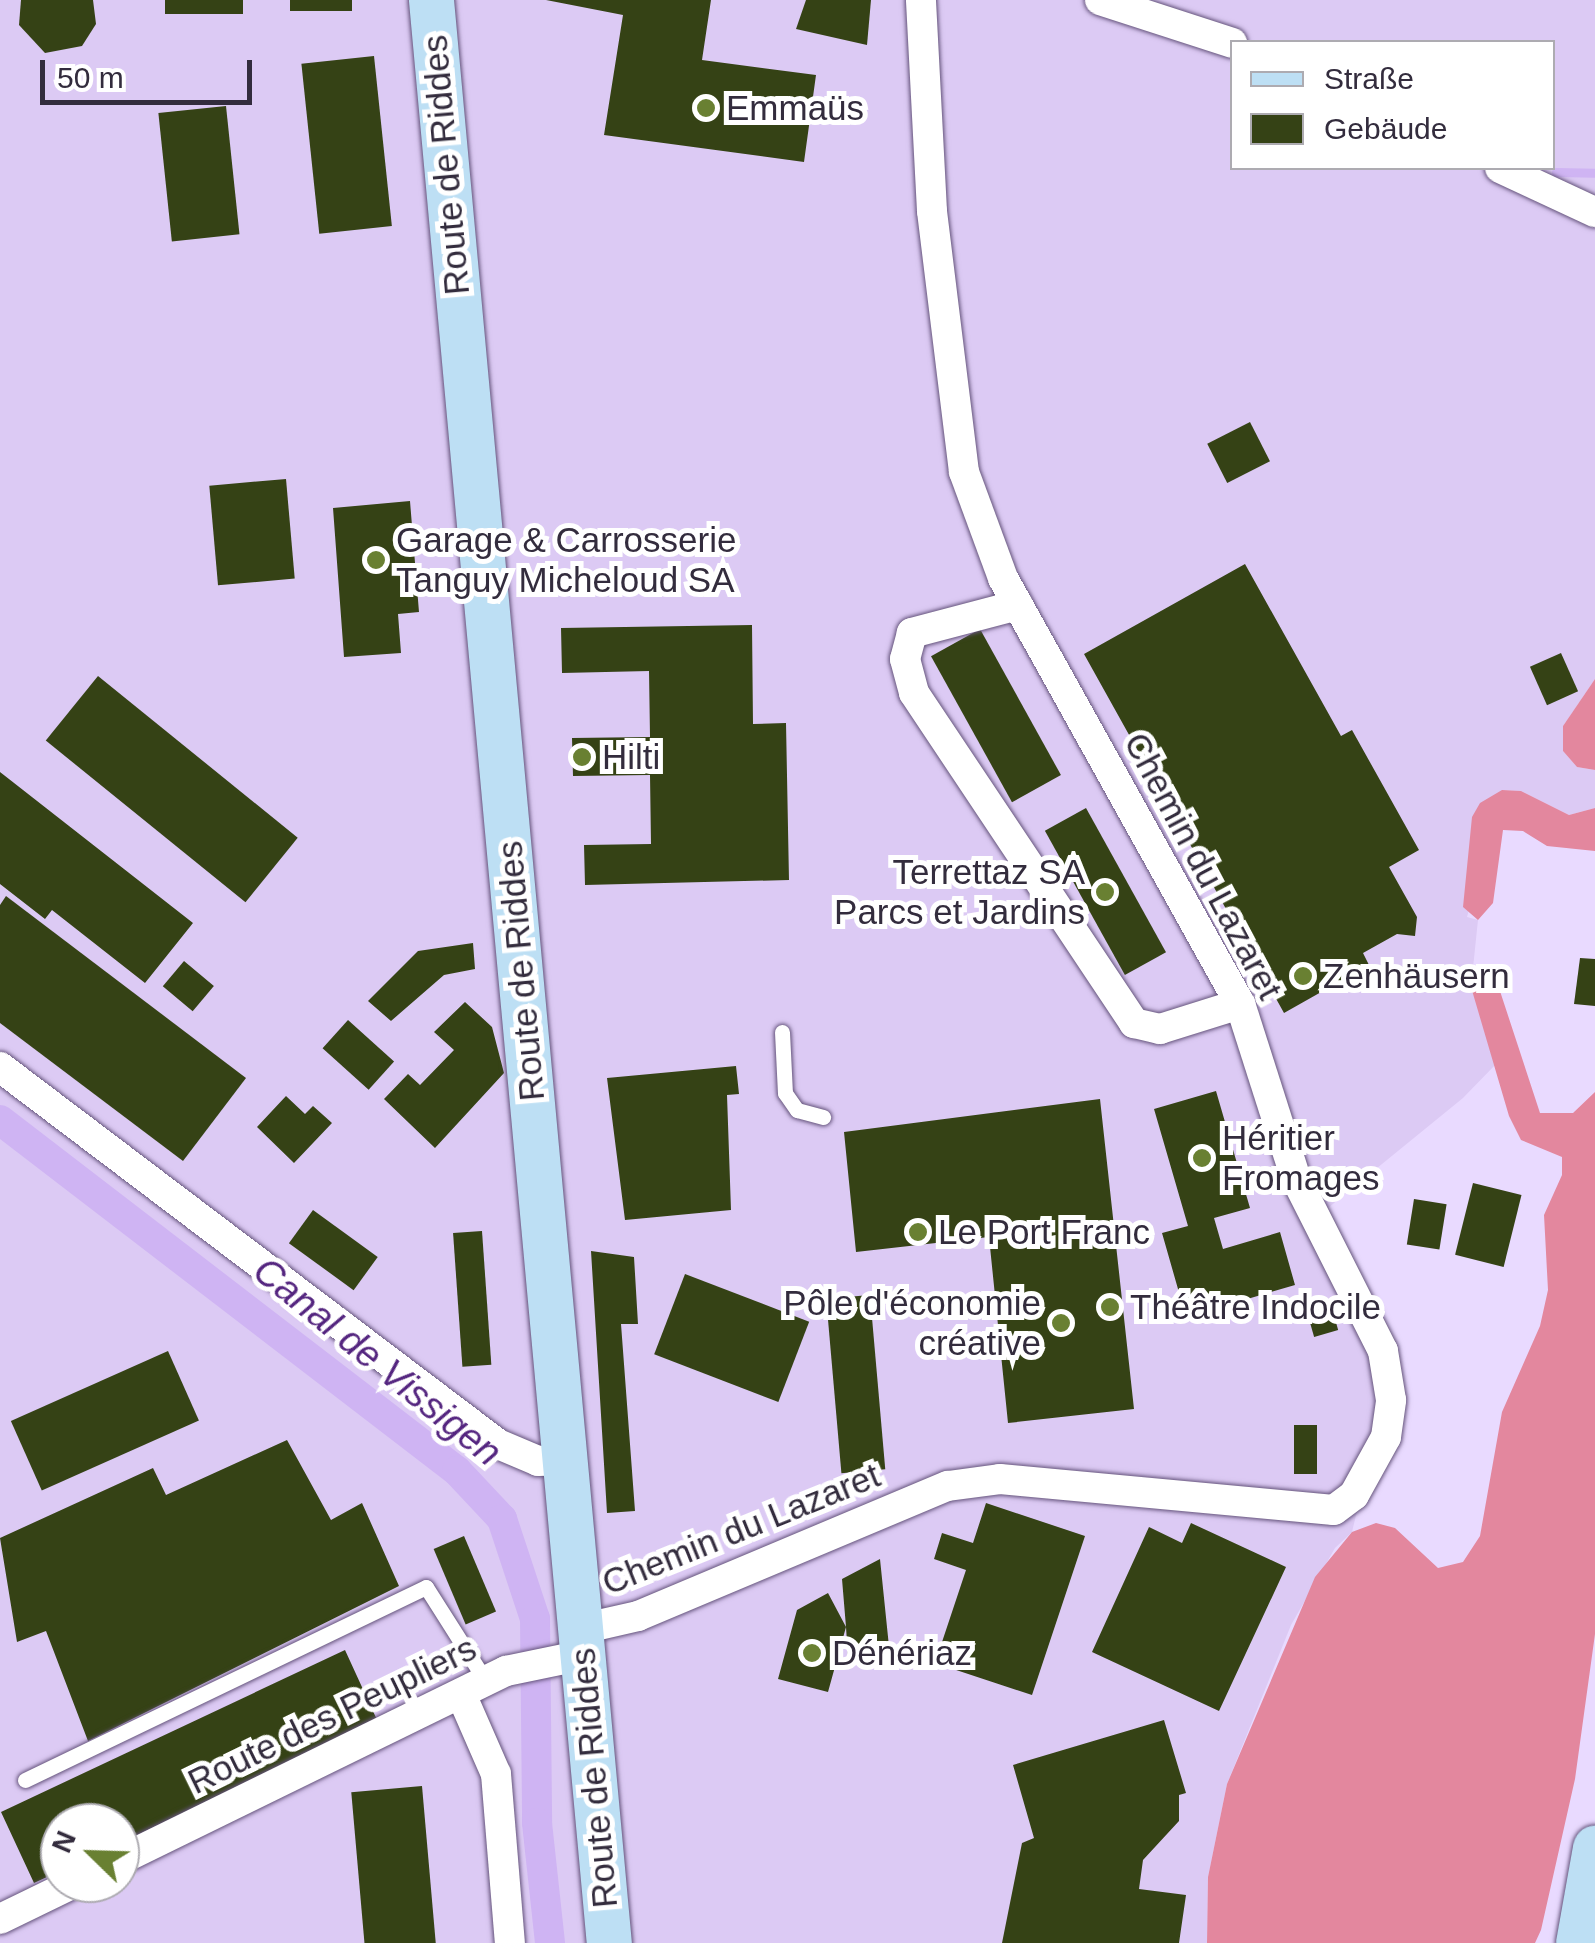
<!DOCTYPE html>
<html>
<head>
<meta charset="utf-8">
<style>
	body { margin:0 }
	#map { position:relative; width:1595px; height:1943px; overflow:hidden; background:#e9daff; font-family:Arial,sans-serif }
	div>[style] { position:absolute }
	.built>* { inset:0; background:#dccaf4 }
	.forest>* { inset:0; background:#e3879e }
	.stream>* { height:9px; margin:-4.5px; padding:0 4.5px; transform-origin:4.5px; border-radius:4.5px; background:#cfb4f3 }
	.canal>* { height:30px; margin:-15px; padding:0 15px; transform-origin:15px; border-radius:15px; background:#cfb4f3 }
	.building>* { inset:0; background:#354215; transform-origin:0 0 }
	.roads { filter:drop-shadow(0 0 2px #65547c) drop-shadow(0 0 2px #65547c) }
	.lane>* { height:15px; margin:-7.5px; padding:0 7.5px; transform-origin:7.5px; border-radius:7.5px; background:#fff }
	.street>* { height:30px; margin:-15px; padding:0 15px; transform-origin:15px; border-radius:15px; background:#fff }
	.secondary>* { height:45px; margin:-22.5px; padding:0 22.5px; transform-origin:22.5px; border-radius:22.5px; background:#bddff4 }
	.dots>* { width:28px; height:28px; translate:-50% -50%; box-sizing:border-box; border:5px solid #fff; border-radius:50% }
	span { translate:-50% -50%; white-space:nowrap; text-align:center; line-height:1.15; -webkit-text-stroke:10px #fff; paint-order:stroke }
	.poi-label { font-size:35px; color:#332c3d }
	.left { translate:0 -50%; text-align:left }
	.right { translate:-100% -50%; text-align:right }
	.street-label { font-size:35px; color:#332c3d }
	.water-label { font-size:38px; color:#54257f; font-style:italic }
	.legend { position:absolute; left:1230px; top:40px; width:325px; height:130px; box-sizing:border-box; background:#fff; border:2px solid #adabb1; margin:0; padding:12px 18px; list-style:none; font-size:30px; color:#332c3d }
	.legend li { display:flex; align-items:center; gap:20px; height:50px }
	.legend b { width:50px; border:2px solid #adabb1 }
	.north { position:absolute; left:40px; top:1803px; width:100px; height:100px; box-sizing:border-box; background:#fff; border:2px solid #adabb1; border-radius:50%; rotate:293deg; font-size:28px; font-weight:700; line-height:40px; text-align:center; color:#332c3d }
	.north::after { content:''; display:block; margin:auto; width:35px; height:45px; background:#698032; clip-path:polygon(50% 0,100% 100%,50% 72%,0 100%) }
	.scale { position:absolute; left:40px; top:60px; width:212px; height:45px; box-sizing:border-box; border:5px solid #332c3d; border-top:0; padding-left:12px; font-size:30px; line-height:35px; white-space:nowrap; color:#332c3d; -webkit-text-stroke:8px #fff; paint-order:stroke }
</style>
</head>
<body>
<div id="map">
	<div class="built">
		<div style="clip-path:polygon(evenodd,0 0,1595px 0,1595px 679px,1563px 726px,1563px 751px,1577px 767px,1595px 770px,1595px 808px,1569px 815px,1521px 791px,1502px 790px,1467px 917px,1478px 920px,1471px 987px,1497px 1063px,1463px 1098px,1328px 1208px,1393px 1360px,1352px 1532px,1335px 1548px,1291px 1625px,1227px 1784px,1208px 1877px,1207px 1943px,0 1943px,0 0,1232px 42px,1552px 42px,1552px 168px,1232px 168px,1232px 42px,0 0,60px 1823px,120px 1823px,120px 1883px,60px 1883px,60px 1823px)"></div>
	</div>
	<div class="forest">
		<div style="clip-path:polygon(1595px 679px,1595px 770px,1577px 767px,1563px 751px,1563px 726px)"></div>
		<div style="clip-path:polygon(1502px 790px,1521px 791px,1569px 815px,1595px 808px,1595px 851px,1547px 846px,1523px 831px,1503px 830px,1493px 903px,1478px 920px,1463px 907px,1472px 817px,1480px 803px)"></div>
		<div style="clip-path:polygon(1482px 971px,1498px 985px,1540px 1113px,1573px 1113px,1595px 1092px,1595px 1634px,1575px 1779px,1541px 1930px,1535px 1943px,1207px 1943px,1208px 1877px,1227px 1784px,1315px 1577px,1352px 1532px,1376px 1523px,1395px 1528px,1438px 1568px,1463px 1562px,1480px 1536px,1502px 1412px,1540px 1326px,1548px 1290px,1544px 1215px,1562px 1175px,1562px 1157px,1521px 1140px,1509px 1116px,1471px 987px,1472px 974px)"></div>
	</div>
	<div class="stream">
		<div style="left:1556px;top:172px;width:39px;rotate:1deg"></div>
	</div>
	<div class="canal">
		<div style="left:0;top:1120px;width:576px;rotate:37.53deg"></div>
		<div style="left:457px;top:1471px;width:66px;rotate:46.8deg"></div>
		<div style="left:502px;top:1519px;width:105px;rotate:71.7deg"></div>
		<div style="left:535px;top:1619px;width:204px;rotate:89.4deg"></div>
		<div style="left:537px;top:1823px;width:121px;rotate:83.8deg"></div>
	</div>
	<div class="building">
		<div style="clip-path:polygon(21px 0,93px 0,96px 24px,82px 46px,45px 53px,19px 25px)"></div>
		<div style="left:165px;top:0;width:78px;height:14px"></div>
		<div style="left:290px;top:0;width:62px;height:11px"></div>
		<div style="clip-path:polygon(546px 0,711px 0,702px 60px,816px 75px,804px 162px,604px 135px,623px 15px)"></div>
		<div style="clip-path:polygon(806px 0,871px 0,867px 45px,796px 29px)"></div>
		<div style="left:374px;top:56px;width:171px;height:73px;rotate:84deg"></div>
		<div style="left:226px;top:106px;width:129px;height:68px;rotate:84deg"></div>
		<div style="left:1250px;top:422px;width:44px;height:48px;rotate:63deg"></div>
		<div style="left:286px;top:479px;width:100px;height:77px;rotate:85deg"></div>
		<div style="clip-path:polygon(410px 501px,419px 612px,398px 614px,401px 653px,344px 657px,333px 508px)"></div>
		<div style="clip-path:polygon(1245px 564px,1341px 736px,1352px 730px,1419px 850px,1389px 867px,1417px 917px,1415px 936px,1397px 934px,1363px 953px,1369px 965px,1284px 1013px,1084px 654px)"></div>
		<div style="clip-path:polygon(752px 625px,753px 724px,786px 723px,789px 880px,585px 885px,584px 845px,651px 844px,650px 775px,573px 776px,572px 738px,650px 737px,649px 671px,562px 673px,561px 628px)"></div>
		<div style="left:980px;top:629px;width:167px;height:56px;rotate:61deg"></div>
		<div style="left:1561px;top:653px;width:42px;height:34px;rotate:66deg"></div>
		<div style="left:98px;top:676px;width:257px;height:83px;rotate:39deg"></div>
		<div style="clip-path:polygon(0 772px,193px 923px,145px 983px,52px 910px,45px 919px,0 884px)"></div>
		<div style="left:1086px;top:808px;width:165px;height:47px;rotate:61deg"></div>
		<div style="clip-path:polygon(6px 896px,246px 1078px,183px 1161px,0 1023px,0 905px)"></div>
		<div style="clip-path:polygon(473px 943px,475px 969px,444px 975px,391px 1021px,368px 1001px,418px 951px)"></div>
		<div style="clip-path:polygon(1580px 958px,1595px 959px,1595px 1006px,1574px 1004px)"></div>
		<div style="left:184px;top:961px;width:39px;height:33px;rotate:40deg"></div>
		<div style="clip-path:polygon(465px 1002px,492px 1027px,504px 1073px,435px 1148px,384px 1099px,408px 1074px,420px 1085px,454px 1050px,434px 1032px)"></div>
		<div style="left:348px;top:1020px;width:62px;height:38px;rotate:42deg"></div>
		<div style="clip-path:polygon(736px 1066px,739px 1094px,727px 1095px,731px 1210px,625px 1220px,607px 1078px)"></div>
		<div style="clip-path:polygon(1216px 1091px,1250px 1208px,1214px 1218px,1223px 1249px,1280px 1232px,1295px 1285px,1186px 1317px,1162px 1233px,1188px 1226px,1154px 1109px)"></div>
		<div style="clip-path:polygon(286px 1096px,305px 1114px,313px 1106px,332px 1123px,294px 1163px,257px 1127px)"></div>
		<div style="clip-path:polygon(1100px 1099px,1134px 1409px,1008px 1423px,989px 1237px,856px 1252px,844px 1132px)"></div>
		<div style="left:1473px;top:1183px;width:50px;height:74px;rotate:14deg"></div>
		<div style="left:1414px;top:1199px;width:33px;height:46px;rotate:9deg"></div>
		<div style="left:313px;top:1210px;width:80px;height:41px;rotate:36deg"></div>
		<div style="left:482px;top:1231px;width:134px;height:29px;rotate:86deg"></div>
		<div style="clip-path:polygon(591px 1251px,634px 1257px,638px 1324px,621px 1324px,635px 1511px,607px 1513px)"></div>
		<div style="left:685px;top:1274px;width:133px;height:86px;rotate:21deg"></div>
		<div style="left:870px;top:1295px;width:175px;height:44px;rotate:85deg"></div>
		<div style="left:1331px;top:1305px;width:26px;height:25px;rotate:74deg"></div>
		<div style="left:168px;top:1351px;width:76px;height:172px;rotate:66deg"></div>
		<div style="left:1294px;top:1425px;width:23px;height:49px"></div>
		<div style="clip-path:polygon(287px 1440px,331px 1520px,362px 1503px,399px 1586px,88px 1741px,46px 1631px,17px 1642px,0 1538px,153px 1468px,166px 1495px)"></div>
		<div style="clip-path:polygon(986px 1503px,1085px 1536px,1032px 1695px,935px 1663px,966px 1570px,934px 1559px,942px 1533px,973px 1543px)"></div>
		<div style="clip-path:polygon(1191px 1523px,1286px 1567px,1219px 1711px,1092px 1652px,1149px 1527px,1182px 1543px)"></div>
		<div style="left:464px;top:1536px;width:82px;height:33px;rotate:67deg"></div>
		<div style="clip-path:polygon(880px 1559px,891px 1666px,848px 1658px,846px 1627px,828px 1692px,778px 1679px,797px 1610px,828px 1593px,846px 1627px,842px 1579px)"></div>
		<div style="clip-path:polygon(345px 1650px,378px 1722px,120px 1843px,120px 1823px,60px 1823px,60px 1871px,34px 1883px,1px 1812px)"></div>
		<div style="clip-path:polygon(1164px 1720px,1186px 1793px,1179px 1795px,1179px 1821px,1143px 1860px,1139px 1889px,1186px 1895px,1179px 1943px,1002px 1943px,1022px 1843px,1034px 1838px,1013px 1765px)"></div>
		<div style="left:422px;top:1786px;width:158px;height:71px;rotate:85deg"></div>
	</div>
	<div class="roads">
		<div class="lane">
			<div style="left:782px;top:1032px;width:61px;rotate:87.2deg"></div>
			<div style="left:785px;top:1093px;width:21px;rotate:55deg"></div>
			<div style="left:797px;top:1110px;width:27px;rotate:15deg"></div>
			<div style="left:25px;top:1780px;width:445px;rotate:-25.7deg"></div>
			<div style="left:426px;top:1587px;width:110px;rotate:57.6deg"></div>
		</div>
		<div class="street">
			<div style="left:1100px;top:0;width:139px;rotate:18deg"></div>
			<div style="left:1500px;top:168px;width:105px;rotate:24.9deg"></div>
			<div style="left:1018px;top:605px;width:110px;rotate:165.2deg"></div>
			<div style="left:912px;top:633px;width:27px;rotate:105deg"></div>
			<div style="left:905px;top:659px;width:35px;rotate:75deg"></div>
			<div style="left:914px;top:693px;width:397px;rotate:56.3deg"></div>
			<div style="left:1134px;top:1023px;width:27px;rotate:13deg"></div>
			<div style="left:1160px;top:1029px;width:84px;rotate:-17.4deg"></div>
			<div style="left:0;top:1067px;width:625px;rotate:37.13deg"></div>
			<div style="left:498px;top:1444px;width:43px;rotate:23deg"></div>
			<div style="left:538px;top:1461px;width:29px;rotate:-2deg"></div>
			<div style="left:581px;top:1629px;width:58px;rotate:-12.8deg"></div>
			<div style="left:638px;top:1616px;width:336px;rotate:-22.8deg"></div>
			<div style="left:948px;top:1486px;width:52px;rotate:-7.7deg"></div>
			<div style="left:1000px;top:1479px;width:335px;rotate:5.3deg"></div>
			<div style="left:1334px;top:1510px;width:25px;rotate:-37deg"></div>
			<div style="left:1354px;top:1495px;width:66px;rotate:-61.1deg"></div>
			<div style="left:1386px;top:1437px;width:37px;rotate:-82deg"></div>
			<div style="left:1391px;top:1400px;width:50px;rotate:-99.3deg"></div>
			<div style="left:1383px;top:1351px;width:193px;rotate:-116.8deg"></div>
			<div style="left:1296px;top:1179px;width:184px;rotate:-107.7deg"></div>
			<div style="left:1240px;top:1004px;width:487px;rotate:-119.1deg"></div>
			<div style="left:1003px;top:578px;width:113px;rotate:-110.2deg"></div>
			<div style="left:964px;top:472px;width:263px;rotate:-97deg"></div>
			<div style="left:932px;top:211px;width:211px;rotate:-93deg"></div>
			<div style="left:461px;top:1694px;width:87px;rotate:66.4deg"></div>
			<div style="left:496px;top:1774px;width:170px;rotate:85.3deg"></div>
			<div style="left:120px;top:1860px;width:430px;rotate:-26.1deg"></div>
			<div style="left:506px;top:1671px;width:79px;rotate:-11.7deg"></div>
			<div style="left:0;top:1919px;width:82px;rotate:-25.9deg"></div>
		</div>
		<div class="secondary">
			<div style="left:431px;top:0;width:1951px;rotate:84.77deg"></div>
			<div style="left:1578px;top:1943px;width:97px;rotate:-79.9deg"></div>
		</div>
	</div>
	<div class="dots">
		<div style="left:706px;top:108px;background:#698032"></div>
		<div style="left:376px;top:560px;background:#698032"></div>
		<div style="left:582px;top:757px;background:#698032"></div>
		<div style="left:1105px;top:892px;background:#698032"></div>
		<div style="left:1303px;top:976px;background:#698032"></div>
		<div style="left:1202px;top:1158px;background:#698032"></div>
		<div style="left:918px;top:1232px;background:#698032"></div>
		<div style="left:1110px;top:1307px;background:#698032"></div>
		<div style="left:1061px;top:1323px;background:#698032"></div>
		<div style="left:812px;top:1653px;background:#698032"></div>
	</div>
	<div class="poi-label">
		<span class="left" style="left:726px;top:108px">Emmaüs</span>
		<span class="left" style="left:396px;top:560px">Garage &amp; Carrosserie<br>Tanguy Micheloud SA</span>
		<span class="left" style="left:602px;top:757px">Hilti</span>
		<span class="right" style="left:1085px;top:892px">Terrettaz SA<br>Parcs et Jardins</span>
		<span class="left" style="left:1323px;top:976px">Zenhäusern</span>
		<span class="left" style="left:1222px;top:1158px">Héritier<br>Fromages</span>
		<span class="left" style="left:938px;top:1232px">Le Port Franc</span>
		<span class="right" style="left:1041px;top:1323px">Pôle d'économie<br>créative</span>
		<span class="left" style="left:1130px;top:1307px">Théâtre Indocile</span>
		<span class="left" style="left:832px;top:1653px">Dénériaz</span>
	</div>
	<div class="street-label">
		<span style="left:446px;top:165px;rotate:-95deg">Route de Riddes</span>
		<span style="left:1203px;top:866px;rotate:62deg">Chemin du Lazaret</span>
		<span style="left:521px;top:971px;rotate:-95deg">Route de Riddes</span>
		<span style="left:741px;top:1529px;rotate:-22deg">Chemin du Lazaret</span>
		<span style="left:332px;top:1715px;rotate:-26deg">Route des Peupliers</span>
		<span style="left:594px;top:1778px;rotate:-95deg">Route de Riddes</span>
	</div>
	<div class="water-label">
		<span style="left:377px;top:1362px;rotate:39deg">Canal de Vissigen</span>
	</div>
	<ul class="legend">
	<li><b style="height:12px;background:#bddff4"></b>Straße</li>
	<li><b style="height:28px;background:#354215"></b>Gebäude</li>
	</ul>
	<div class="north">N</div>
	<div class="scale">50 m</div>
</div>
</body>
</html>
